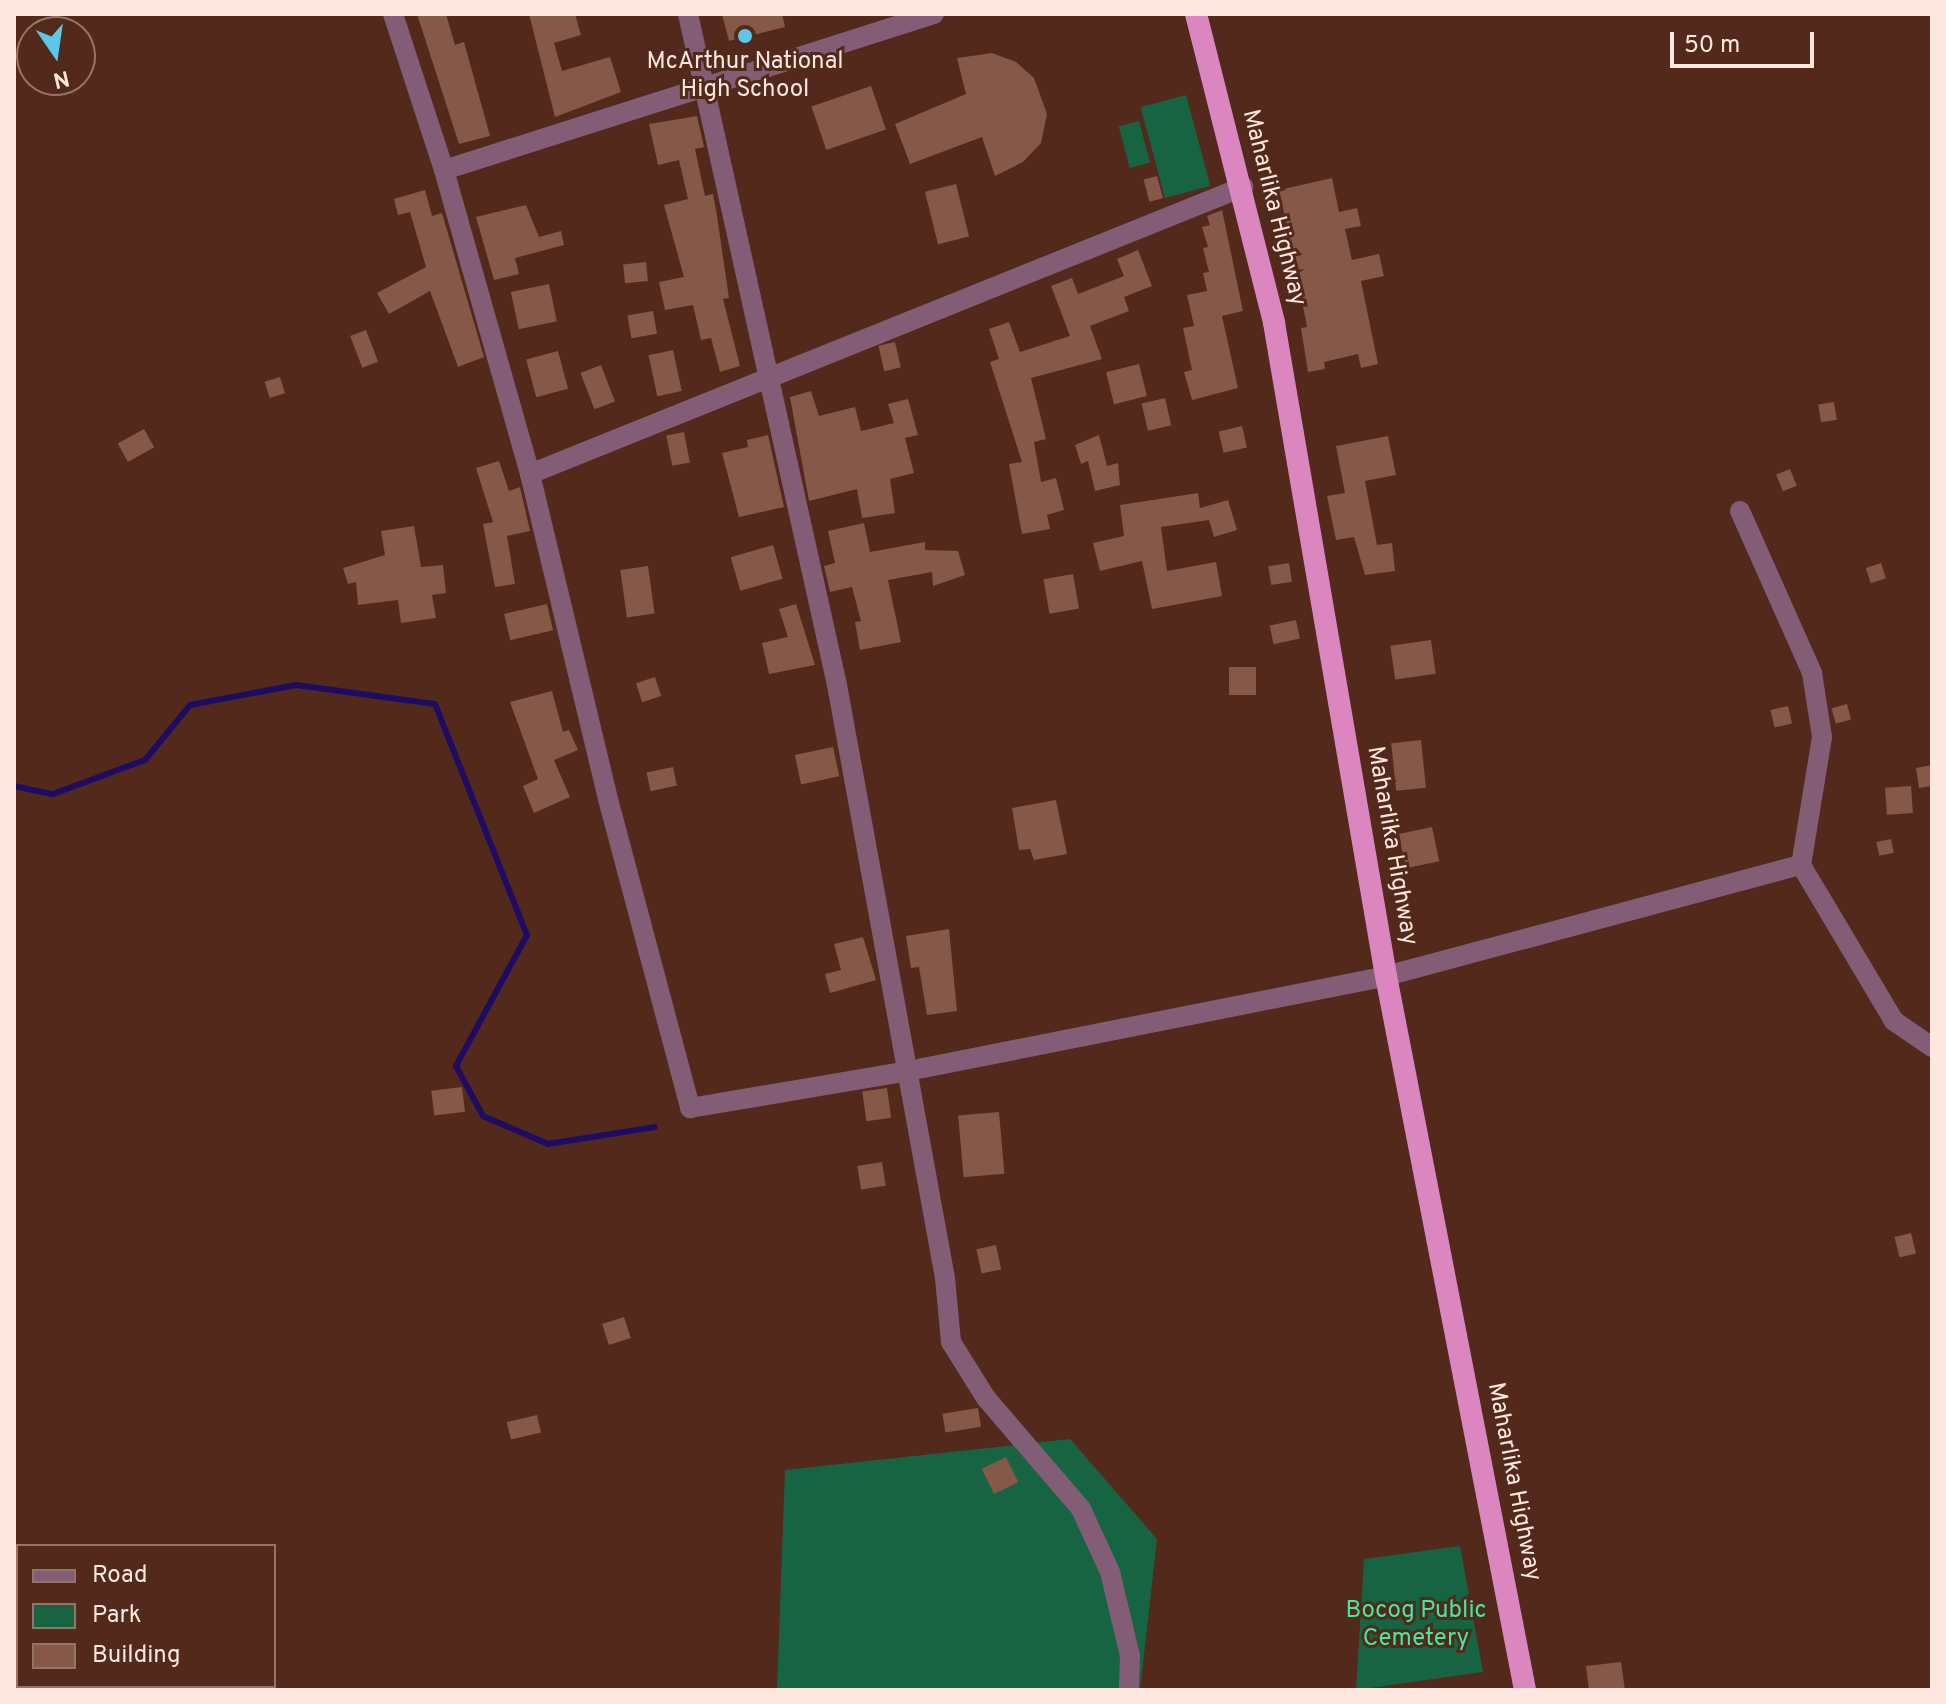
<!DOCTYPE html>
<html>
<head>
<meta charset="utf-8">
<style>
	body { margin:0 }
	#map { position:relative; width:1946px; height:1704px; overflow:hidden; background:#52291b; font-family:Overpass,sans-serif }
	div>[style] { position:absolute }
	.green>* { inset:0; background:#176443; transform-origin:0 0 }
	.stream>* { height:6px; margin:-3px; padding:0 3px; transform-origin:3px; border-radius:3px; background:#1e0c64 }
	.building>* { inset:0; background:#855848; transform-origin:0 0 }
	.minor>* { height:20px; margin:-10px; padding:0 10px; transform-origin:10px; border-radius:10px; background:#835c76 }
	.trunk>* { height:22px; margin:-11px; padding:0 11px; transform-origin:11px; border-radius:11px; background:#dc86c0 }
	.dots>* { width:22px; height:22px; translate:-50% -50%; box-sizing:border-box; border:4px solid #52291b; border-radius:50% }
	span { translate:-50% -50%; white-space:nowrap; text-align:center; line-height:1.15; -webkit-text-stroke:6px #52291b; paint-order:stroke }
	.poi-label { font-size:24px; color:#fde7df }
	.street-label { font-size:24px; color:#fde7df }
	.park-label { font-size:24px; color:#42e9a1 }
	.frame { position:absolute; inset:0; border:16px solid #fde7df; pointer-events:none }
	.legend { position:absolute; left:16px; top:1544px; width:260px; height:144px; box-sizing:border-box; background:#52291b; border:2px solid #967569; margin:0; padding:10px 14px; list-style:none; font-size:24px; color:#fde7df }
	.legend li { display:flex; align-items:center; gap:16px; height:40px }
	.legend b { width:40px; border:2px solid #967569 }
	.north { position:absolute; left:16px; top:16px; width:80px; height:80px; box-sizing:border-box; background:#52291b; border:2px solid #967569; border-radius:50%; rotate:167deg; font-size:22px; font-weight:700; line-height:32px; text-align:center; color:#fde7df }
	.north::after { content:''; display:block; margin:auto; width:28px; height:36px; background:#5cc7e7; clip-path:polygon(50% 0,100% 100%,50% 72%,0 100%) }
	.scale { position:absolute; left:1670px; top:32px; width:144px; height:36px; box-sizing:border-box; border:4px solid #fde7df; border-top:0; padding-left:10px; font-size:24px; line-height:28px; white-space:nowrap; color:#fde7df; -webkit-text-stroke:6px #52291b; paint-order:stroke }
</style>
</head>
<body>
<div id="map">
	<div class="green">
		<div style="left:1186px;top:95px;width:94px;height:47px;rotate:75deg"></div>
		<div style="left:1139px;top:121px;width:43px;height:21px;rotate:75deg"></div>
		<div style="clip-path:polygon(1070px 1439px,1157px 1539px,1140px 1690px,777px 1690px,785px 1470px)"></div>
		<div style="clip-path:polygon(1460px 1546px,1483px 1672px,1356px 1690px,1364px 1559px)"></div>
	</div>
	<div class="stream">
		<div style="left:14px;top:786px;width:40px;rotate:12deg"></div>
		<div style="left:53px;top:794px;width:98px;rotate:-20.3deg"></div>
		<div style="left:145px;top:760px;width:71px;rotate:-50.7deg"></div>
		<div style="left:190px;top:705px;width:108px;rotate:-10.7deg"></div>
		<div style="left:296px;top:685px;width:140px;rotate:7.8deg"></div>
		<div style="left:435px;top:704px;width:249px;rotate:68.3deg"></div>
		<div style="left:527px;top:935px;width:149px;rotate:118.5deg"></div>
		<div style="left:456px;top:1066px;width:57px;rotate:61.6deg"></div>
		<div style="left:483px;top:1116px;width:71px;rotate:23.3deg"></div>
		<div style="left:548px;top:1144px;width:108px;rotate:-9deg"></div>
	</div>
	<div class="building">
		<div style="clip-path:polygon(417px 14px,446px 14px,455px 45px,464px 42px,490px 136px,459px 144px)"></div>
		<div style="clip-path:polygon(529px 14px,575px 14px,581px 35px,554px 43px,562px 71px,610px 57px,621px 92px,555px 117px)"></div>
		<div style="clip-path:polygon(722px 14px,782px 14px,785px 27px,729px 41px)"></div>
		<div style="clip-path:polygon(992px 53px,1016px 62px,1034px 78px,1047px 114px,1041px 143px,1023px 162px,995px 176px,982px 137px,910px 164px,895px 124px,966px 94px,957px 58px)"></div>
		<div style="left:871px;top:86px;width:46px;height:63px;rotate:71deg"></div>
		<div style="clip-path:polygon(697px 116px,704px 147px,695px 149px,705px 196px,713px 194px,717px 216px,729px 298px,723px 299px,740px 366px,720px 372px,711px 338px,701px 340px,693px 305px,665px 310px,659px 282px,684px 277px,664px 205px,688px 199px,679px 160px,658px 165px,649px 124px)"></div>
		<div style="left:1157px;top:176px;width:23px;height:14px;rotate:75deg"></div>
		<div style="clip-path:polygon(1332px 178px,1339px 212px,1357px 208px,1361px 226px,1345px 229px,1352px 260px,1379px 254px,1384px 276px,1361px 281px,1378px 364px,1361px 368px,1358px 354px,1324px 362px,1325px 369px,1308px 372px,1301px 328px,1307px 327px,1298px 281px,1289px 283px,1280px 247px,1291px 244px,1279px 190px)"></div>
		<div style="left:956px;top:184px;width:54px;height:32px;rotate:76deg"></div>
		<div style="clip-path:polygon(425px 190px,432px 216px,442px 213px,484px 357px,458px 367px,430px 291px,389px 314px,377px 293px,426px 267px,410px 212px,398px 215px,394px 199px)"></div>
		<div style="clip-path:polygon(526px 205px,539px 237px,561px 231px,564px 245px,515px 258px,519px 274px,494px 280px,476px 217px)"></div>
		<div style="clip-path:polygon(1222px 210px,1243px 311px,1222px 316px,1238px 388px,1192px 400px,1184px 372px,1192px 370px,1183px 328px,1194px 326px,1187px 295px,1207px 291px,1203px 273px,1209px 272px,1203px 248px,1208px 247px,1202px 227px,1210px 225px,1207px 216px)"></div>
		<div style="clip-path:polygon(1138px 250px,1152px 286px,1124px 297px,1129px 311px,1090px 326px,1102px 359px,1031px 378px,1046px 439px,1034px 442px,1041px 482px,1056px 478px,1064px 510px,1047px 515px,1050px 529px,1022px 534px,1009px 464px,1022px 462px,990px 362px,999px 359px,989px 329px,1009px 322px,1020px 352px,1070px 336px,1051px 286px,1072px 278px,1078px 294px,1124px 276px,1117px 259px)"></div>
		<div style="left:646px;top:262px;width:19px;height:23px;rotate:84deg"></div>
		<div style="left:549px;top:284px;width:38px;height:39px;rotate:78deg"></div>
		<div style="left:653px;top:311px;width:23px;height:26px;rotate:80deg"></div>
		<div style="left:366px;top:330px;width:34px;height:17px;rotate:69deg"></div>
		<div style="left:895px;top:342px;width:26px;height:17px;rotate:77deg"></div>
		<div style="left:673px;top:350px;width:42px;height:25px;rotate:78deg"></div>
		<div style="left:558px;top:351px;width:39px;height:33px;rotate:75deg"></div>
		<div style="left:1139px;top:364px;width:33px;height:34px;rotate:76deg"></div>
		<div style="left:601px;top:365px;width:39px;height:22px;rotate:69deg"></div>
		<div style="left:280px;top:377px;width:17px;height:16px;rotate:73deg"></div>
		<div style="clip-path:polygon(811px 391px,819px 416px,855px 407px,861px 431px,894px 423px,888px 404px,908px 399px,918px 435px,905px 438px,914px 473px,890px 479px,895px 513px,862px 518px,857px 489px,809px 501px,790px 397px)"></div>
		<div style="left:1165px;top:398px;width:28px;height:24px;rotate:77deg"></div>
		<div style="left:1834px;top:402px;width:18px;height:16px;rotate:81deg"></div>
		<div style="left:1242px;top:426px;width:22px;height:24px;rotate:77deg"></div>
		<div style="left:144px;top:429px;width:21px;height:30px;rotate:61deg"></div>
		<div style="left:684px;top:432px;width:31px;height:18px;rotate:79deg"></div>
		<div style="clip-path:polygon(768px 435px,784px 507px,739px 517px,722px 453px,748px 447px,747px 440px)"></div>
		<div style="clip-path:polygon(1099px 435px,1107px 466px,1118px 463px,1120px 485px,1095px 491px,1088px 461px,1081px 464px,1075px 445px)"></div>
		<div style="clip-path:polygon(1388px 436px,1396px 475px,1365px 481px,1377px 545px,1392px 543px,1395px 571px,1365px 575px,1354px 537px,1336px 540px,1327px 496px,1345px 493px,1336px 446px)"></div>
		<div style="clip-path:polygon(499px 461px,509px 491px,520px 487px,530px 531px,507px 536px,515px 584px,495px 587px,483px 524px,493px 522px,476px 468px)"></div>
		<div style="left:1790px;top:469px;width:18px;height:15px;rotate:68deg"></div>
		<div style="clip-path:polygon(1198px 493px,1200px 508px,1228px 500px,1237px 530px,1214px 537px,1209px 520px,1161px 527px,1167px 571px,1216px 562px,1222px 596px,1152px 609px,1142px 561px,1100px 571px,1093px 543px,1124px 536px,1120px 505px)"></div>
		<div style="clip-path:polygon(864px 523px,870px 552px,925px 542px,925px 550px,958px 551px,965px 575px,933px 586px,932px 572px,888px 580px,901px 642px,860px 650px,855px 622px,861px 621px,852px 587px,830px 592px,824px 566px,835px 563px,828px 531px)"></div>
		<div style="clip-path:polygon(414px 526px,421px 567px,443px 565px,446px 593px,432px 595px,436px 618px,401px 623px,398px 600px,358px 605px,356px 582px,348px 584px,343px 568px,385px 555px,381px 531px)"></div>
		<div style="left:773px;top:545px;width:35px;height:44px;rotate:74deg"></div>
		<div style="left:1289px;top:563px;width:19px;height:21px;rotate:81deg"></div>
		<div style="left:1881px;top:563px;width:16px;height:16px;rotate:72deg"></div>
		<div style="left:648px;top:566px;width:48px;height:28px;rotate:82deg"></div>
		<div style="left:1073px;top:574px;width:35px;height:30px;rotate:80deg"></div>
		<div style="left:547px;top:604px;width:27px;height:44px;rotate:77deg"></div>
		<div style="clip-path:polygon(796px 604px,815px 665px,769px 674px,762px 643px,788px 637px,779px 609px)"></div>
		<div style="left:1296px;top:620px;width:19px;height:27px;rotate:78deg"></div>
		<div style="left:1431px;top:640px;width:34px;height:41px;rotate:82deg"></div>
		<div style="left:1229px;top:667px;width:27px;height:28px"></div>
		<div style="left:655px;top:677px;width:20px;height:20px;rotate:72deg"></div>
		<div style="clip-path:polygon(552px 691px,563px 732px,569px 730px,578px 750px,554px 760px,570px 797px,534px 813px,523px 786px,538px 779px,510px 702px)"></div>
		<div style="left:1847px;top:704px;width:16px;height:16px;rotate:75deg"></div>
		<div style="left:1788px;top:706px;width:18px;height:18px;rotate:77deg"></div>
		<div style="left:1421px;top:740px;width:48px;height:30px;rotate:84deg"></div>
		<div style="left:833px;top:747px;width:30px;height:39px;rotate:78deg"></div>
		<div style="clip-path:polygon(1932px 765px,1932px 786px,1919px 788px,1916px 768px)"></div>
		<div style="left:673px;top:767px;width:19px;height:27px;rotate:78deg"></div>
		<div style="left:1911px;top:786px;width:27px;height:26px;rotate:86deg"></div>
		<div style="clip-path:polygon(1056px 800px,1067px 854px,1034px 860px,1030px 849px,1019px 850px,1012px 808px)"></div>
		<div style="left:1432px;top:827px;width:35px;height:34px;rotate:78deg"></div>
		<div style="left:1891px;top:839px;width:14px;height:15px;rotate:78deg"></div>
		<div style="clip-path:polygon(949px 929px,957px 1011px,927px 1015px,919px 967px,911px 968px,906px 936px)"></div>
		<div style="clip-path:polygon(863px 937px,876px 980px,830px 993px,825px 974px,841px 970px,834px 944px)"></div>
		<div style="left:462px;top:1087px;width:25px;height:31px;rotate:83deg"></div>
		<div style="left:887px;top:1088px;width:30px;height:25px;rotate:82deg"></div>
		<div style="left:999px;top:1112px;width:62px;height:41px;rotate:85deg"></div>
		<div style="left:882px;top:1162px;width:24px;height:25px;rotate:81deg"></div>
		<div style="left:1911px;top:1233px;width:21px;height:17px;rotate:76deg"></div>
		<div style="left:996px;top:1245px;width:25px;height:20px;rotate:78deg"></div>
		<div style="left:624px;top:1317px;width:22px;height:23px;rotate:72deg"></div>
		<div style="left:978px;top:1408px;width:19px;height:36px;rotate:81deg"></div>
		<div style="left:537px;top:1415px;width:18px;height:31px;rotate:77deg"></div>
		<div style="left:1006px;top:1457px;width:28px;height:27px;rotate:64deg"></div>
		<div style="clip-path:polygon(1621px 1662px,1625px 1690px,1589px 1690px,1586px 1666px)"></div>
	</div>
	<div class="minor">
		<div style="left:393px;top:14px;width:164px;rotate:71.9deg"></div>
		<div style="left:688px;top:14px;width:687px;rotate:77.48deg"></div>
		<div style="left:837px;top:685px;width:603px;rotate:79.68deg"></div>
		<div style="left:945px;top:1278px;width:64px;rotate:84.6deg"></div>
		<div style="left:951px;top:1342px;width:66px;rotate:58deg"></div>
		<div style="left:986px;top:1398px;width:146px;rotate:49.4deg"></div>
		<div style="left:1081px;top:1509px;width:69px;rotate:65.3deg"></div>
		<div style="left:1110px;top:1572px;width:86px;rotate:76.6deg"></div>
		<div style="left:1130px;top:1656px;width:34px;rotate:92deg"></div>
		<div style="left:934px;top:14px;width:514px;rotate:162.34deg"></div>
		<div style="left:444px;top:170px;width:316px;rotate:74.2deg"></div>
		<div style="left:530px;top:474px;width:334px;rotate:76.5deg"></div>
		<div style="left:608px;top:799px;width:320px;rotate:75.1deg"></div>
		<div style="left:690px;top:1108px;width:221px;rotate:-9.6deg"></div>
		<div style="left:908px;top:1071px;width:487px;rotate:-11.2deg"></div>
		<div style="left:1386px;top:976px;width:430px;rotate:-15deg"></div>
		<div style="left:530px;top:474px;width:769px;rotate:-21.93deg"></div>
		<div style="left:1740px;top:511px;width:177px;rotate:66deg"></div>
		<div style="left:1812px;top:673px;width:65px;rotate:81.1deg"></div>
		<div style="left:1822px;top:737px;width:130px;rotate:99.3deg"></div>
		<div style="left:1801px;top:865px;width:182px;rotate:59.2deg"></div>
		<div style="left:1894px;top:1021px;width:46px;rotate:34.4deg"></div>
	</div>
	<div class="trunk">
		<div style="left:1196px;top:14px;width:319px;rotate:75.8deg"></div>
		<div style="left:1274px;top:323px;width:663px;rotate:80.27deg"></div>
		<div style="left:1386px;top:976px;width:727px;rotate:78.98deg"></div>
	</div>
	<div class="dots">
		<div style="left:745px;top:36px;background:#5cc7e7"></div>
	</div>
	<div class="poi-label">
		<span style="left:745px;top:77px">McArthur National<br>High School</span>
	</div>
	<div class="street-label">
		<span style="left:1273px;top:208px;rotate:76deg">Maharlika Highway</span>
		<span style="left:1391px;top:846px;rotate:80deg">Maharlika Highway</span>
		<span style="left:1513px;top:1482px;rotate:79deg">Maharlika Highway</span>
	</div>
	<div class="park-label">
		<span style="left:1416px;top:1626px">Bocog Public<br>Cemetery</span>
	</div>
	<div class="frame"></div>
	<ul class="legend">
	<li><b style="height:10px;background:#835c76"></b>Road</li>
	<li><b style="height:22px;background:#176443"></b>Park</li>
	<li><b style="height:22px;background:#855848"></b>Building</li>
	</ul>
	<div class="north">N</div>
	<div class="scale">50 m</div>
</div>
</body>
</html>
